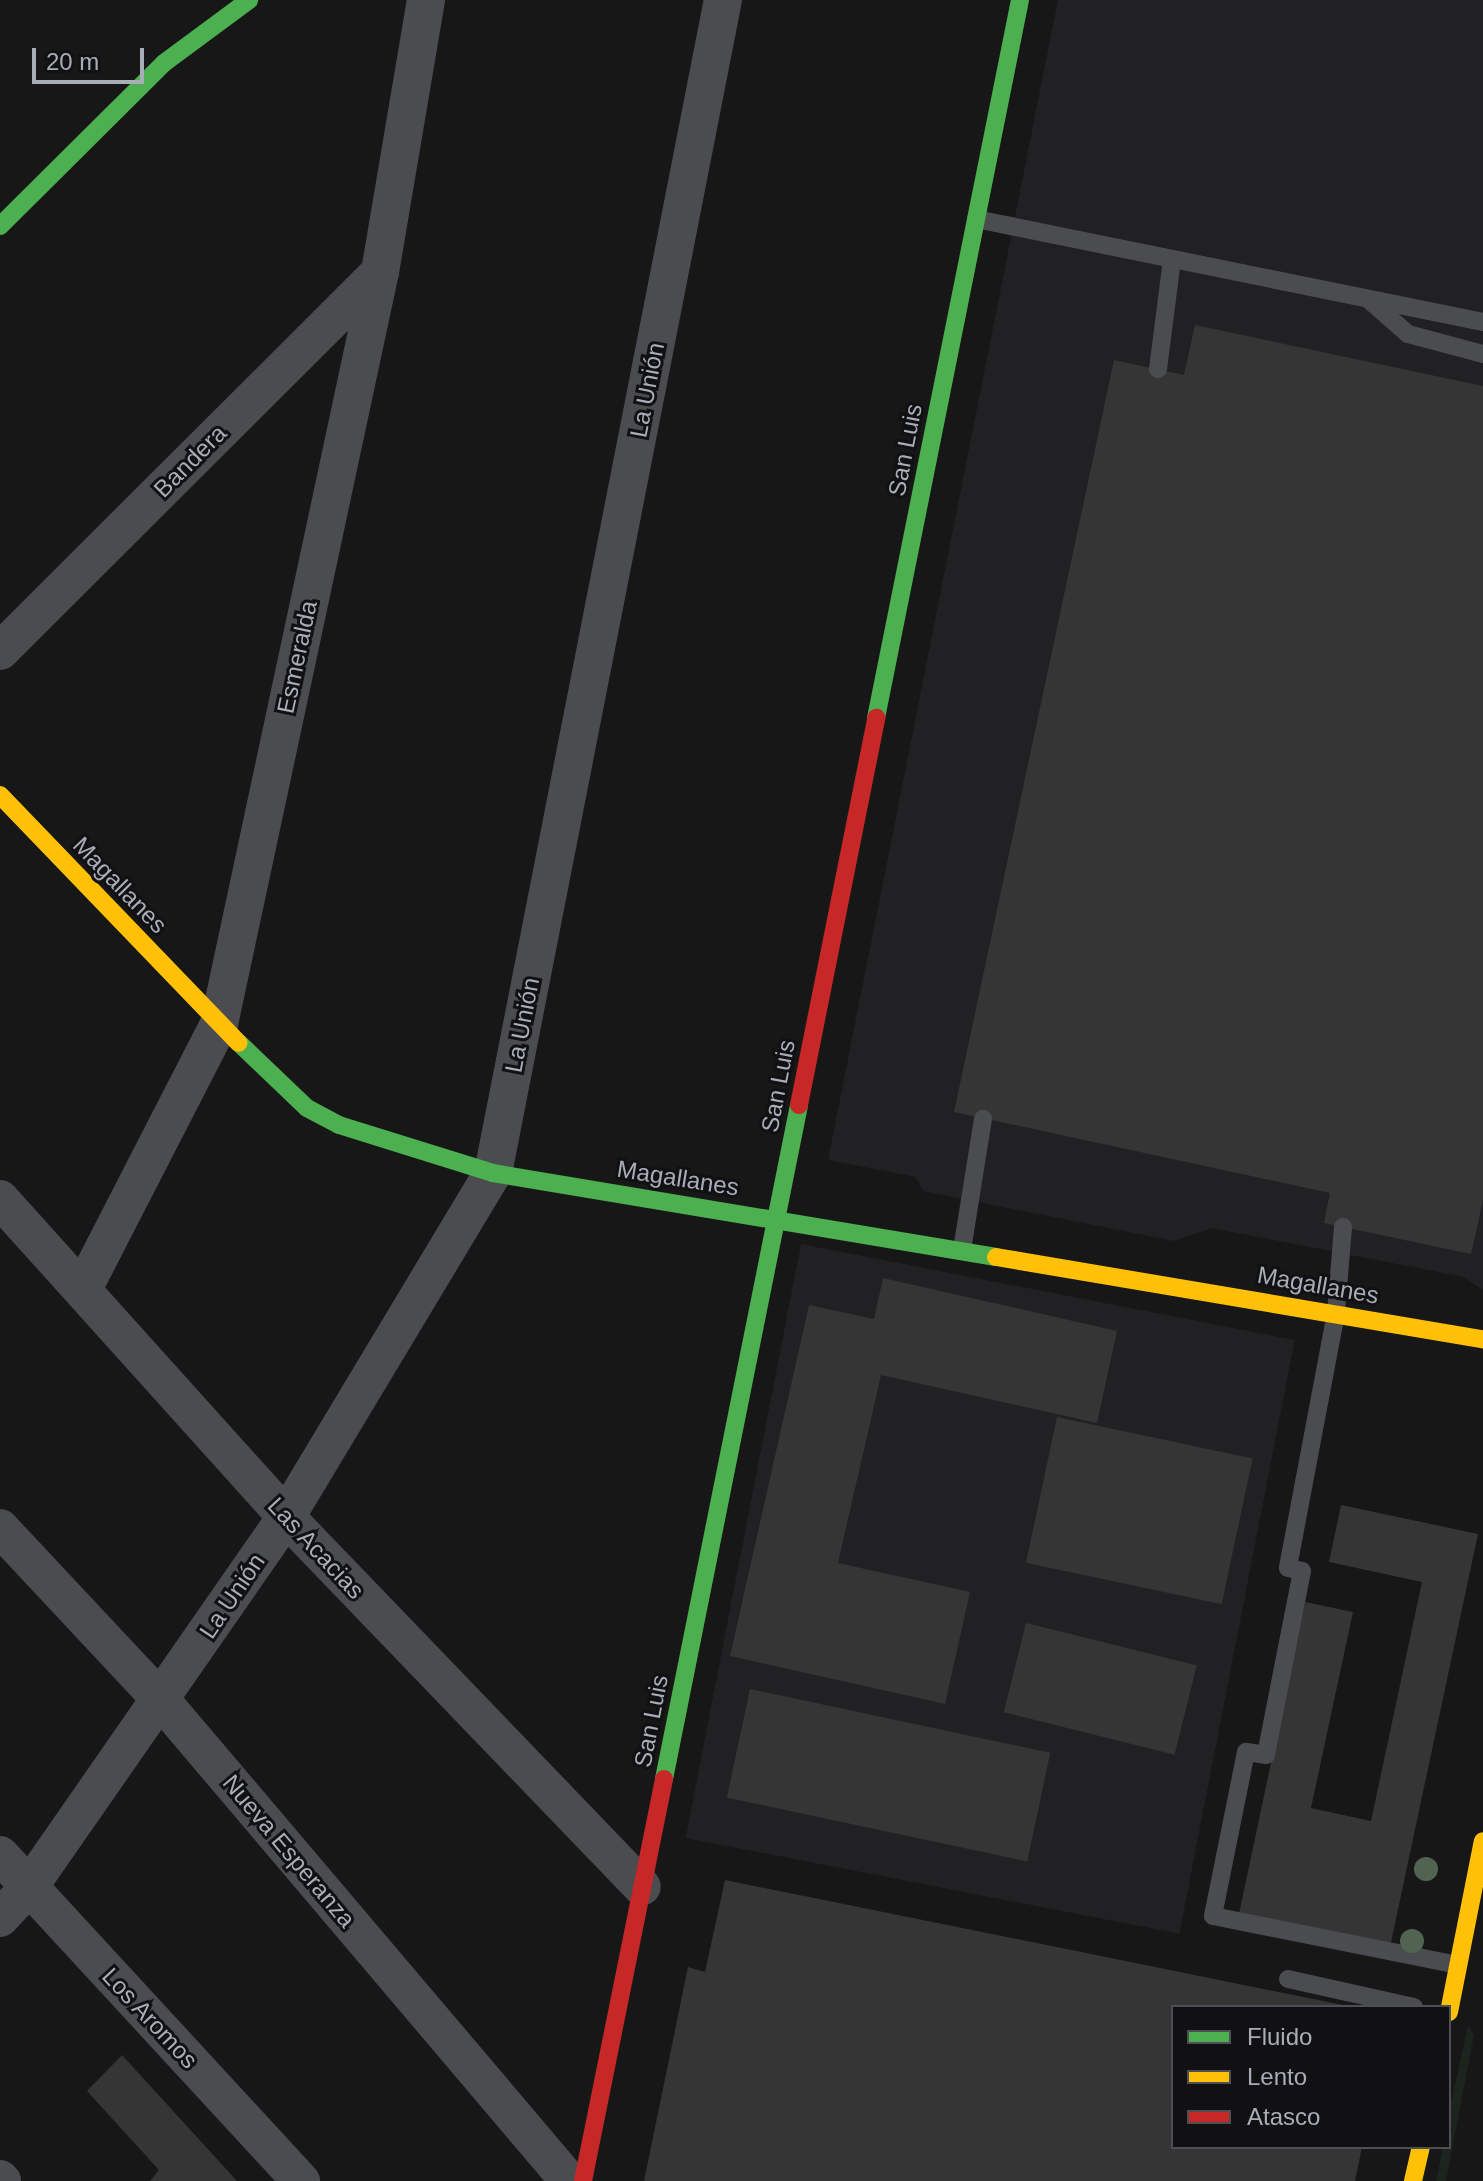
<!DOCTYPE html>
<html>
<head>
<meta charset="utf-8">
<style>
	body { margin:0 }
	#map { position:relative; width:1483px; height:2181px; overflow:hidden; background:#171717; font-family:Arial,sans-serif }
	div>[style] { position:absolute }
	.built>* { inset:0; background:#212123; transform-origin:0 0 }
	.green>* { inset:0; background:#1d241e }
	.building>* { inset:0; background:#353536; transform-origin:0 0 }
	.lane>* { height:18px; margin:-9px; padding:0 9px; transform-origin:9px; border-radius:9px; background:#4b4c50 }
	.street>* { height:38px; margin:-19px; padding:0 19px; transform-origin:19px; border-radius:19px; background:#4b4c50 }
	.fast>* { height:18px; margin:-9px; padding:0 9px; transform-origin:9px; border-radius:9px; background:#4caf50 }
	.slow>* { height:18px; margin:-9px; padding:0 9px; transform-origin:9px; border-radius:9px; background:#ffc107 }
	.jam>* { height:18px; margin:-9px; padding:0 9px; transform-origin:9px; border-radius:9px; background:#c62828 }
	.trees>* { width:24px; height:24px; margin:-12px; border-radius:50%; background:#506451 }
	span { translate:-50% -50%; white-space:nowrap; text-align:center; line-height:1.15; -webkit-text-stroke:6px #111113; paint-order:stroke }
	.street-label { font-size:24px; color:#a8adb8 }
	.legend { position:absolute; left:1171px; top:2005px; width:280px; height:144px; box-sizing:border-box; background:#111113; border:2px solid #4d4f55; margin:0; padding:10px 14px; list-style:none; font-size:24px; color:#a8adb8 }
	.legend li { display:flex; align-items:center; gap:16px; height:40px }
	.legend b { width:40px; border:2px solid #4d4f55 }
	.scale { position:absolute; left:32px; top:48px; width:112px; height:36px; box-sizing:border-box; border:4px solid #a8adb8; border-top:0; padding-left:10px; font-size:24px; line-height:28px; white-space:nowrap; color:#a8adb8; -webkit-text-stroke:6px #111113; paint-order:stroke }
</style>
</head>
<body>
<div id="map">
	<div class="built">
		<div style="clip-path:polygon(1058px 0,1483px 0,1483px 1290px,1464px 1277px,1212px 1228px,1174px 1241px,923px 1191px,916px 1177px,828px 1160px)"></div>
		<div style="left:801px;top:1244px;width:503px;height:605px;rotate:11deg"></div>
	</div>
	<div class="green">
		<div style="clip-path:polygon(1468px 2026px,1474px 2035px,1446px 2181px,1436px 2181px,1443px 2147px,1449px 2147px,1449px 2111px)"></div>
	</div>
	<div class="building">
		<div style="clip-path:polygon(1195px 325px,1483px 386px,1483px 1200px,1471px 1254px,1324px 1223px,1330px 1193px,954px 1112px,1114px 360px,1184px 375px)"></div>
		<div style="clip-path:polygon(883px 1278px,1117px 1331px,1097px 1423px,881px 1375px,838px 1563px,970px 1592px,945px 1704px,730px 1656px,809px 1305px,874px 1319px)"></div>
		<div style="left:1057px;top:1417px;width:200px;height:149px;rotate:12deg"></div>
		<div style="clip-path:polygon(1341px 1505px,1478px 1534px,1390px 1947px,1239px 1914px,1305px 1602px,1353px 1612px,1311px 1808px,1371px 1821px,1422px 1582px,1329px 1562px)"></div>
		<div style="left:1026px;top:1623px;width:176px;height:92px;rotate:14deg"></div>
		<div style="left:750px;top:1689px;width:307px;height:111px;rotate:12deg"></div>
		<div style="clip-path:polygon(725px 1880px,1348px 2006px,1173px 2007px,1173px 2147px,1362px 2147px,1355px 2181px,644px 2181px,688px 1967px,705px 1972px)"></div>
		<div style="clip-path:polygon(122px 2055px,237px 2181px,150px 2181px,159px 2170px,87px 2091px)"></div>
	</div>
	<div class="lane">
		<div style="left:976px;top:219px;width:517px;rotate:11.48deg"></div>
		<div style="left:1368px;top:299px;width:53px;rotate:41.2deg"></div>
		<div style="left:1408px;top:334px;width:78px;rotate:14.9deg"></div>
		<div style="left:1158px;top:369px;width:111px;rotate:-82.7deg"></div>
		<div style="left:1343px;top:1227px;width:86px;rotate:94.7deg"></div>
		<div style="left:1336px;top:1313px;width:259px;rotate:100.7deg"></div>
		<div style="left:1288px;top:1568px;width:14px;rotate:12deg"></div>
		<div style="left:1302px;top:1571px;width:187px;rotate:101.1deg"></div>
		<div style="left:1266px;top:1755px;width:20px;rotate:-171deg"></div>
		<div style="left:1246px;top:1752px;width:167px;rotate:101.4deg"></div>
		<div style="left:1213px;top:1916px;width:250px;rotate:11.3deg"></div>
		<div style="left:962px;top:1250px;width:133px;rotate:-80.9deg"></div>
		<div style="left:1288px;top:1979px;width:129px;rotate:12.5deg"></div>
	</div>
	<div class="street">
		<div style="left:0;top:651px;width:537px;rotate:-44.92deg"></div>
		<div style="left:0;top:1199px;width:428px;rotate:48deg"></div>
		<div style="left:286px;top:1517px;width:513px;rotate:46.1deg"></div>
		<div style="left:84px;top:1287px;width:296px;rotate:-62.8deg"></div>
		<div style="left:219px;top:1024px;width:769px;rotate:-77.92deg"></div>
		<div style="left:380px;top:272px;width:276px;rotate:-80.4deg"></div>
		<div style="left:0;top:1528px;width:236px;rotate:46.9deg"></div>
		<div style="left:161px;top:1700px;width:631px;rotate:49.69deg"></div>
		<div style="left:0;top:1855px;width:444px;rotate:47.3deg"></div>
		<div style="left:0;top:1918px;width:42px;rotate:-46.9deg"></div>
		<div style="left:29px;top:1887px;width:450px;rotate:-55.2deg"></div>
		<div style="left:286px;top:1517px;width:401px;rotate:-59deg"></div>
		<div style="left:493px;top:1173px;width:1195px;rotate:-78.91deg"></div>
		<div style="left:0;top:2179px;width:3px;rotate:45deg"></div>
	</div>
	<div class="fast">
		<div style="left:0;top:226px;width:231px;rotate:-44.8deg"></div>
		<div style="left:164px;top:63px;width:106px;rotate:-36.5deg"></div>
		<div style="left:876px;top:718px;width:732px;rotate:-78.66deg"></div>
		<div style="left:239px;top:1043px;width:94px;rotate:43.7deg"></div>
		<div style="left:307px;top:1108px;width:36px;rotate:28deg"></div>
		<div style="left:339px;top:1125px;width:161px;rotate:17.3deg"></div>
		<div style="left:493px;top:1173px;width:510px;rotate:9.48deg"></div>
		<div style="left:664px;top:1779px;width:687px;rotate:-78.67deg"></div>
	</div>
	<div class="slow">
		<div style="left:0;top:795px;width:344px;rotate:46.1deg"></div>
		<div style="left:996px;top:1257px;width:494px;rotate:9.6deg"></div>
		<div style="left:1449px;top:2012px;width:174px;rotate:-78.8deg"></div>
		<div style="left:1413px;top:2181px;width:35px;rotate:-77deg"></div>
	</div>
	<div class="jam">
		<div style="left:799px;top:1105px;width:395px;rotate:-78.7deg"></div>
		<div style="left:583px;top:2181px;width:410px;rotate:-78.6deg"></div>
	</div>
	<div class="trees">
		<div style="left:1426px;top:1869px"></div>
		<div style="left:1412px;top:1941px"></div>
	</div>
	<div class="street-label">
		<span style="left:647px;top:390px;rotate:-79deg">La Unión</span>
		<span style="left:905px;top:450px;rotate:-79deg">San Luis</span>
		<span style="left:190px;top:461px;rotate:-45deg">Bandera</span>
		<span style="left:297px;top:657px;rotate:-78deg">Esmeralda</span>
		<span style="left:120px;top:885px;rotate:46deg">Magallanes</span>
		<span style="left:522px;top:1025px;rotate:-79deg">La Unión</span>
		<span style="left:778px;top:1086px;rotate:-79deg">San Luis</span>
		<span style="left:678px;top:1178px;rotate:9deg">Magallanes</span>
		<span style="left:1318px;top:1285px;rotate:10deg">Magallanes</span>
		<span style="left:316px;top:1548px;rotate:47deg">Las Acacias</span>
		<span style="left:232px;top:1596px;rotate:-56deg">La Unión</span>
		<span style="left:651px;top:1721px;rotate:-79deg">San Luis</span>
		<span style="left:289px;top:1851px;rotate:50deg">Nueva Esperanza</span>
		<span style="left:150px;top:2018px;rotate:47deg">Los Aromos</span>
	</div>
	<ul class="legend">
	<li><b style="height:10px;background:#4caf50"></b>Fluido</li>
	<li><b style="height:10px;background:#ffc107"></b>Lento</li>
	<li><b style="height:10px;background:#c62828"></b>Atasco</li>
	</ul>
	<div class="scale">20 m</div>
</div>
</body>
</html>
